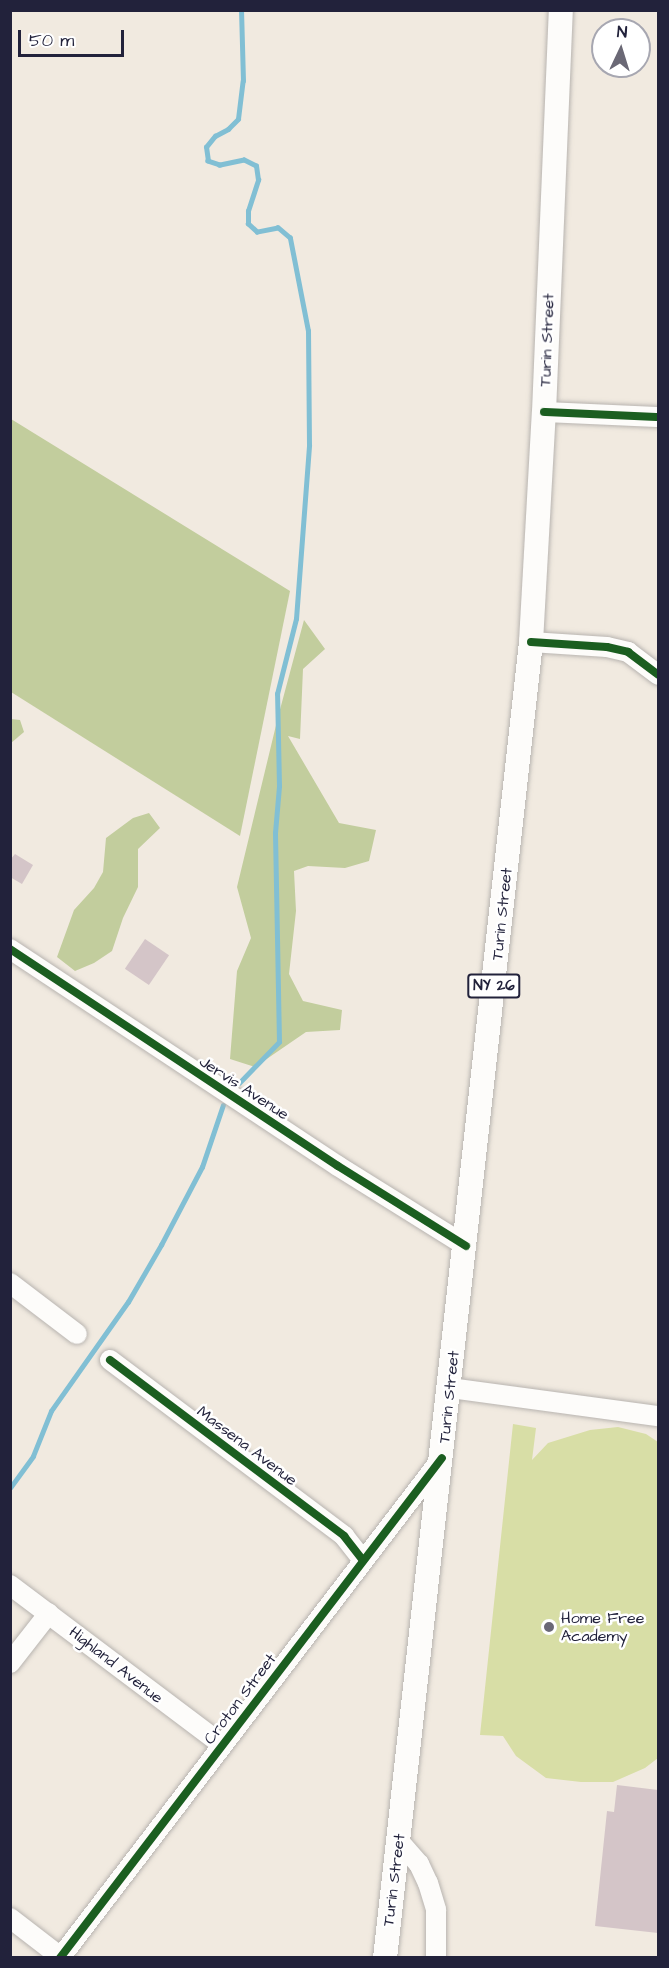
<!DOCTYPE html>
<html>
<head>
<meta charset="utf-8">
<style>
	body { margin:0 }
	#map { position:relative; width:669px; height:1968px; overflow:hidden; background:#f1eae0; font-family:"Architects Daughter",sans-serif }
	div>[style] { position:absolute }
	.green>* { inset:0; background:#d8dea6 }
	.forest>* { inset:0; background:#c2cd9d }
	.stream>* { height:4.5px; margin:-2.25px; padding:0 2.25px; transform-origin:2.25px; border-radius:2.25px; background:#81bfd4 }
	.building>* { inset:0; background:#d4c5c8; transform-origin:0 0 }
	.roads { filter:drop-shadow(0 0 2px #b8b4b0) drop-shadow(0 0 2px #b8b4b0) }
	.minor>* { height:20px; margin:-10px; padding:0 10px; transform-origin:10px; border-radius:10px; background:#fdfcfa }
	.major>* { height:24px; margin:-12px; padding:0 12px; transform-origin:12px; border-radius:12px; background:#fdfcfa }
	.cycleway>* { height:8px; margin:-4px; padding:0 4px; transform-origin:4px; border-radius:4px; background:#1b5e20 }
	.dots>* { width:16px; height:16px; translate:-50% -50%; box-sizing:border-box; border:3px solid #fff; border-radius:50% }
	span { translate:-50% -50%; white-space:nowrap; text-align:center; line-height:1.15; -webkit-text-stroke:5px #fff; paint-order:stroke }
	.shield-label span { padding:2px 4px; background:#fff; border:2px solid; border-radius:4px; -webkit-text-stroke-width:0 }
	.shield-label { font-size:15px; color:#22223b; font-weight:700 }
	.street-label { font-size:16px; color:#22223b }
	.poi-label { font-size:16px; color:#22223b }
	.left { translate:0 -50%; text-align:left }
	.frame { position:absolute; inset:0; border:12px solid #22223b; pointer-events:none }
	.north { position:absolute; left:591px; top:18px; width:60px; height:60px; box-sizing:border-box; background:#fff; border:2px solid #a7a7b1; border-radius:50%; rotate:4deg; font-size:16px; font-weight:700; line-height:24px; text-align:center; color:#22223b }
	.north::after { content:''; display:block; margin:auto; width:21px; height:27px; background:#6a6875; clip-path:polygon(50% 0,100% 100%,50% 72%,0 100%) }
	.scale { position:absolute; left:18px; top:30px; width:106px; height:27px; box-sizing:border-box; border:3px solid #22223b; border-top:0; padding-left:8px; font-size:18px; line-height:21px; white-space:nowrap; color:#22223b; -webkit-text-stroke:4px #fff; paint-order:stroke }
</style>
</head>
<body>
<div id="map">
	<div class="green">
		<div style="clip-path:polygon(513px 1424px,536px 1428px,532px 1460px,548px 1443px,590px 1430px,618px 1427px,646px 1434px,658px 1442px,658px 1758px,645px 1768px,613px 1782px,581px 1782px,546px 1778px,516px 1756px,503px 1736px,480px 1735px)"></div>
	</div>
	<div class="forest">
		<div style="clip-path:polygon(11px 419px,290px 591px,240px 836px,11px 692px)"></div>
		<div style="clip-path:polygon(304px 620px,325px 649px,303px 669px,300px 739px,288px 736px,339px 823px,376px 830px,369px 861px,345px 868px,308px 866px,294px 871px,296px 911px,289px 974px,303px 1001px,342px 1010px,340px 1030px,306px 1032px,255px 1067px,230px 1059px,237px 971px,251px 938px,237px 887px,278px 717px)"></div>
		<div style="clip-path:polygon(11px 719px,20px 720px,24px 732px,11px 743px)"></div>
		<div style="clip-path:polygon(149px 813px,160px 828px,138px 849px,138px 887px,123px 918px,112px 951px,94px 963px,75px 971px,57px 957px,74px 910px,94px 888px,103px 872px,106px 838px,133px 818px)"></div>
	</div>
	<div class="stream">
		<div style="left:239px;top:1083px;width:57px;rotate:-45.7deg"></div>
		<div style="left:279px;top:1042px;width:209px;rotate:-91.1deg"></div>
		<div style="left:275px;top:833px;width:47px;rotate:-85.1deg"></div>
		<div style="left:279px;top:786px;width:92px;rotate:-91.2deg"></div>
		<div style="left:277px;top:694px;width:77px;rotate:-75.8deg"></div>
		<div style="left:296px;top:619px;width:174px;rotate:-85.7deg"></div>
		<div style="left:309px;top:445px;width:114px;rotate:-90.5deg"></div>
		<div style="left:308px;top:331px;width:95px;rotate:-101deg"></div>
		<div style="left:290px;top:238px;width:16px;rotate:-140deg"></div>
		<div style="left:278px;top:228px;width:21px;rotate:169deg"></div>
		<div style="left:257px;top:232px;width:12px;rotate:-138deg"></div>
		<div style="left:248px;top:224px;width:13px;rotate:-90deg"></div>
		<div style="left:248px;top:211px;width:33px;rotate:-72deg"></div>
		<div style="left:258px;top:180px;width:14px;rotate:-98deg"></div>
		<div style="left:256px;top:166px;width:13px;rotate:-153deg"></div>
		<div style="left:244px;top:160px;width:25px;rotate:168deg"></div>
		<div style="left:220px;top:165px;width:13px;rotate:-162deg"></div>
		<div style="left:208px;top:161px;width:14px;rotate:-98deg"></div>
		<div style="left:206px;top:147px;width:14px;rotate:-51deg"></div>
		<div style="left:215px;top:136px;width:15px;rotate:-28deg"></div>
		<div style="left:228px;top:129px;width:14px;rotate:-45deg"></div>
		<div style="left:238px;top:119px;width:38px;rotate:-83deg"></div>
		<div style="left:243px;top:81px;width:71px;rotate:-91.6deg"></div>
		<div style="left:10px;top:1488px;width:39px;rotate:-54deg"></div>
		<div style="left:33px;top:1456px;width:48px;rotate:-68.2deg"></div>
		<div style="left:51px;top:1411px;width:133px;rotate:-54.8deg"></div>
		<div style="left:128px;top:1302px;width:66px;rotate:-59.9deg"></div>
		<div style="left:161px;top:1245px;width:88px;rotate:-62.3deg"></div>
		<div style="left:202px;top:1167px;width:65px;rotate:-71.3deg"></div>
	</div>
	<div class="building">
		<div style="clip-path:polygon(15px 854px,33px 865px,22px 884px,10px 877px,10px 860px)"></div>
		<div style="left:145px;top:939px;width:29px;height:36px;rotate:34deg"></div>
		<div style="clip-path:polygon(617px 1785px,658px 1790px,658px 1933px,595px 1926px,607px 1811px,614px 1812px)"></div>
	</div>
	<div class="roads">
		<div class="minor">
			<div style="left:544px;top:412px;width:114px;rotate:2.5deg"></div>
			<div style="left:531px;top:642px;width:76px;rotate:3.8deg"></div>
			<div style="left:607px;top:647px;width:22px;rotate:13deg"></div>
			<div style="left:628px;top:652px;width:38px;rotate:37deg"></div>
			<div style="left:10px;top:949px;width:393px;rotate:33.5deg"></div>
			<div style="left:338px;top:1166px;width:151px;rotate:32deg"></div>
			<div style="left:10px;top:1283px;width:84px;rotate:37.3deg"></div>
			<div style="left:110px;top:1360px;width:293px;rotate:36.9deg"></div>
			<div style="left:344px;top:1536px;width:31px;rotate:52deg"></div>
			<div style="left:450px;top:1388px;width:210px;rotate:7.7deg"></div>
			<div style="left:10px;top:1585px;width:266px;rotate:37deg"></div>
			<div style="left:10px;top:1663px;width:63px;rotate:-52deg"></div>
			<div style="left:398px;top:1840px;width:32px;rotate:49deg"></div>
			<div style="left:419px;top:1864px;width:21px;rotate:65deg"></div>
			<div style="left:428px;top:1883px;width:28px;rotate:73deg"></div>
			<div style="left:436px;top:1910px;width:48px;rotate:90deg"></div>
			<div style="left:10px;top:1918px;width:66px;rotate:37.6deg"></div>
			<div style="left:60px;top:1958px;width:629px;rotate:-52.62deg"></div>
		</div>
		<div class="major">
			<div style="left:385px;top:1958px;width:1324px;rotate:-83.67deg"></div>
			<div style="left:531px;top:642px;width:230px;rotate:-86.8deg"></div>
			<div style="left:544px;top:412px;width:402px;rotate:-87.6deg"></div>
		</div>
	</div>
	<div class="cycleway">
		<div style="left:544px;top:412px;width:114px;rotate:2.5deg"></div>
		<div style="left:531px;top:642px;width:76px;rotate:3.8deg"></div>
		<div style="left:607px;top:647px;width:22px;rotate:13deg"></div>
		<div style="left:628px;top:652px;width:38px;rotate:37deg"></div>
		<div style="left:10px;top:949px;width:393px;rotate:33.5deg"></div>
		<div style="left:338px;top:1166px;width:151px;rotate:32deg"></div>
		<div style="left:110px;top:1360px;width:293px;rotate:36.9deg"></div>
		<div style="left:344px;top:1536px;width:31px;rotate:52deg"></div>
		<div style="left:60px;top:1958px;width:629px;rotate:-52.62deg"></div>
	</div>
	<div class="dots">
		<div style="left:549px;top:1627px;background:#6a6875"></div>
	</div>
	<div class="shield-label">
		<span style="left:494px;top:986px">NY 26</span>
	</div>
	<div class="street-label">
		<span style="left:547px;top:340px;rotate:-88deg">Turin Street</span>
		<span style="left:502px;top:914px;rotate:-84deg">Turin Street</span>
		<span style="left:244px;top:1088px;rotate:33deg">Jervis Avenue</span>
		<span style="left:449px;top:1397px;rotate:-84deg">Turin Street</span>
		<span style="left:247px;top:1446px;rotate:37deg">Massena Avenue</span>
		<span style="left:116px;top:1665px;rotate:38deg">Highland Avenue</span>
		<span style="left:240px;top:1699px;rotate:-53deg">Croton Street</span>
		<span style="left:394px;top:1880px;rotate:-83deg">Turin Street</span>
	</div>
	<div class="poi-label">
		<span class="left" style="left:561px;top:1627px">Home Free<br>Academy</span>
	</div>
	<div class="frame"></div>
	<div class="north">N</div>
	<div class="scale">50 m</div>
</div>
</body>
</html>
